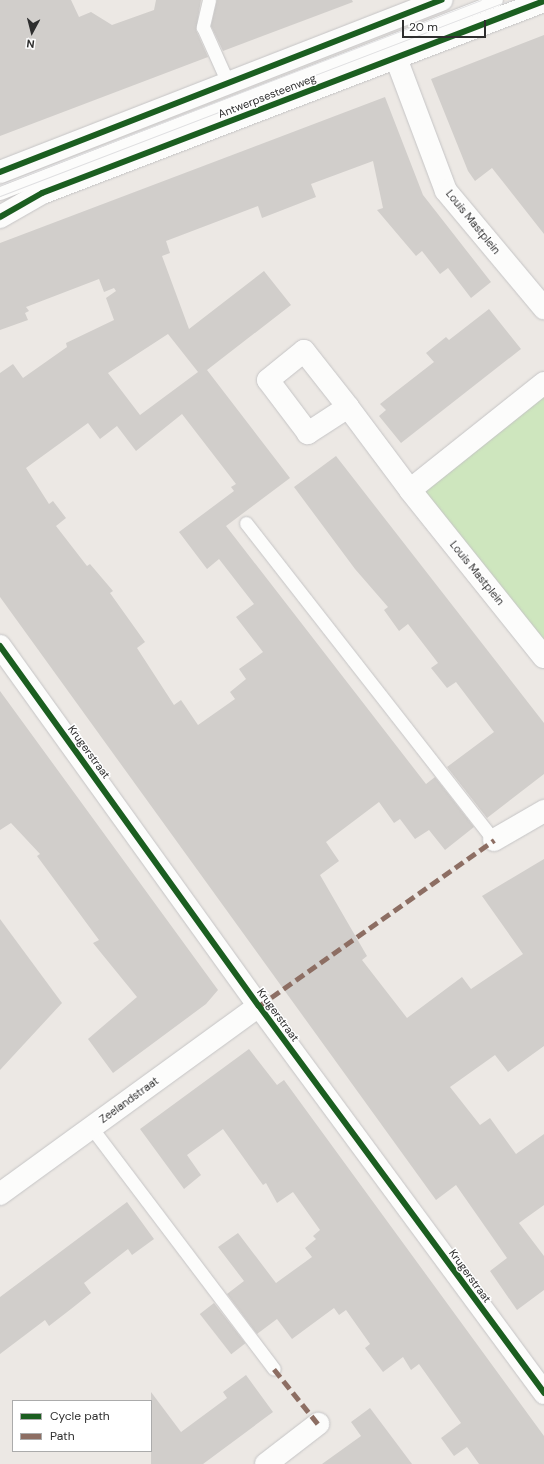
<!DOCTYPE html>
<html>
<head>
<meta charset="utf-8">
<style>
	body { margin:0 }
	#map { position:relative; width:544px; height:1464px; overflow:hidden; background:#ece8e4; font-family:"DM Sans",sans-serif }
	div>[style] { position:absolute }
	.green>* { inset:0; background:#cee6be }
	.building>* { inset:0; background:#d1cecb; transform-origin:0 0 }
	.roads { filter:drop-shadow(0 0 1px #c5c4c5) drop-shadow(0 0 1px #c5c4c5) }
	.lane>* { height:13px; margin:-6.5px; padding:0 6.5px; transform-origin:6.5px; border-radius:6.5px; background:#fcfcfb }
	.street>* { height:22px; margin:-11px; padding:0 11px; transform-origin:11px; border-radius:11px; background:#fcfcfb }
	.secondary>* { height:22px; margin:-11px; padding:0 11px; transform-origin:11px; border-radius:11px; background:#fcfcfb }
	.tram>* { height:1px; margin:-0.5px; padding:0 0.5px; transform-origin:0.5px; border-radius:0.5px; background:#dfdfe1 }
	.quiet>* { height:5px; margin-top:-2.5px; transform-origin:0; background:repeating-linear-gradient(90deg,#8d6e63 0 10px,transparent 0 15px) }
	.cycleway>* { height:6px; margin:-3px; padding:0 3px; transform-origin:3px; border-radius:3px; background:#1b5e20 }
	span { translate:-50% -50%; white-space:nowrap; text-align:center; line-height:1.15; -webkit-text-stroke:3px #fff; paint-order:stroke }
	.street-label { font-size:11px; color:#2e2e2e }
	.legend { position:absolute; left:12px; top:1400px; width:140px; height:52px; box-sizing:border-box; background:#fff; border:1px solid #ababab; margin:0; padding:5px 7px; list-style:none; font-size:12px; color:#2e2e2e }
	.legend li { display:flex; align-items:center; gap:8px; height:20px }
	.legend b { width:20px; border:1px solid #ababab }
	.north { position:absolute; left:12px; top:12px; width:40px; height:40px; -webkit-text-stroke:3px #fff; paint-order:stroke; rotate:187deg; font-size:11px; font-weight:700; line-height:16px; text-align:center; color:#2e2e2e }
	.north::after { content:''; display:block; margin:auto; width:14px; height:18px; background:#2e2e2e; clip-path:polygon(50% 0,100% 100%,50% 72%,0 100%) }
	.scale { position:absolute; left:402px; top:20px; width:84px; height:18px; box-sizing:border-box; border:2px solid #2e2e2e; border-top:0; padding-left:5px; font-size:12px; line-height:14px; white-space:nowrap; color:#2e2e2e; -webkit-text-stroke:3px #fff; paint-order:stroke }
</style>
</head>
<body>
<div id="map">
	<div class="green">
		<div style="clip-path:polygon(544px 383px,544px 657px,410px 490px)"></div>
	</div>
	<div class="building">
		<div style="clip-path:polygon(0 0,71px 0,79px 17px,91px 12px,112px 25px,154px 10px,156px 0,201px 0,196px 30px,208px 57px,0 136px)"></div>
		<div style="clip-path:polygon(217px 0,352px 0,353px 2px,223px 51px,211px 26px)"></div>
		<div style="clip-path:polygon(544px 35px,544px 234px,492px 168px,475px 181px,468px 171px,431px 79px)"></div>
		<div style="clip-path:polygon(evenodd,385px 97px,423px 195px,491px 282px,471px 298px,448px 268px,440px 274px,422px 251px,416px 256px,377px 210px,383px 208px,373px 161px,311px 184px,316px 197px,262px 218px,258px 206px,166px 241px,170px 253px,162px 256px,189px 329px,264px 271px,291px 305px,207px 370px,290px 478px,226px 526px,426px 784px,435px 777px,474px 827px,445px 850px,429px 830px,415px 839px,400px 819px,394px 823px,379px 802px,326px 842px,339px 861px,320px 875px,367px 956px,362px 960px,407px 1018px,462px 977px,471px 989px,523px 954px,482px 896px,544px 859px,544px 1046px,508px 1072px,495px 1055px,450px 1087px,480px 1125px,490px 1118px,516px 1154px,544px 1134px,544px 1205px,519px 1223px,544px 1256px,544px 1290px,517px 1310px,490px 1271px,507px 1258px,456px 1185px,436px 1200px,0 597px,0 373px,13px 364px,23px 378px,67px 347px,66px 343px,114px 320px,106px 298px,116px 291px,114px 288px,104px 292px,99px 279px,26px 307px,29px 311px,25px 313px,28px 320px,0 330px,0 243px,385px 97px,168px 334px,198px 372px,140px 415px,108px 373px,168px 334px,385px 97px,182px 414px,236px 484px,231px 487px,234px 491px,179px 532px,207px 569px,219px 559px,254px 604px,236px 617px,263px 652px,239px 669px,246px 679px,230px 692px,235px 699px,198px 725px,181px 700px,174px 705px,137px 648px,145px 642px,110px 593px,113px 591px,90px 564px,87px 566px,56px 526px,66px 518px,53px 501px,49px 504px,26px 468px,88px 423px,100px 439px,117px 426px,136px 451px,182px 414px)"></div>
		<div style="clip-path:polygon(489px 309px,521px 349px,401px 443px,379px 416px,386px 410px,380px 404px,434px 362px,426px 353px,446px 337px,449px 340px)"></div>
		<div style="clip-path:polygon(336px 456px,544px 723px,544px 774px,487px 818px,447px 767px,494px 732px,456px 682px,447px 688px,431px 668px,438px 663px,408px 624px,399px 631px,384px 610px,388px 607px,355px 569px,294px 487px)"></div>
		<div style="clip-path:polygon(0 691px,218px 990px,206px 1004px,113px 1073px,88px 1039px,137px 997px,93px 943px,99px 940px,37px 856px,40px 854px,11px 823px,0 830px)"></div>
		<div style="clip-path:polygon(0 919px,62px 1003px,0 1070px)"></div>
		<div style="clip-path:polygon(249px 1049px,277px 1085px,284px 1080px,544px 1436px,544px 1464px,479px 1464px,467px 1447px,454px 1456px,441px 1438px,461px 1423px,419px 1364px,411px 1370px,403px 1357px,383px 1372px,365px 1348px,370px 1344px,346px 1310px,339px 1315px,334px 1308px,292px 1339px,277px 1319px,257px 1334px,227px 1294px,244px 1281px,218px 1247px,238px 1233px,276px 1283px,312px 1257px,305px 1248px,316px 1239px,313px 1236px,320px 1230px,293px 1192px,277px 1203px,266px 1183px,263px 1185px,223px 1129px,187px 1155px,201px 1175px,184px 1189px,140px 1129px)"></div>
		<div style="clip-path:polygon(127px 1202px,154px 1239px,132px 1255px,128px 1249px,84px 1283px,91px 1293px,71px 1309px,49px 1326px,45px 1320px,0 1354px,0 1297px)"></div>
		<div style="left:214px;top:1303px;width:51px;height:18px;rotate:52deg"></div>
		<div style="clip-path:polygon(246px 1375px,273px 1412px,203px 1464px,151px 1464px,151px 1392px,181px 1432px,227px 1398px,223px 1392px)"></div>
		<div style="clip-path:polygon(370px 1408px,412px 1464px,322px 1464px,361px 1436px,351px 1422px)"></div>
	</div>
	<div class="roads">
		<div class="lane">
			<div style="left:209px;top:0;width:28px;rotate:103deg"></div>
			<div style="left:203px;top:27px;width:61px;rotate:65.9deg"></div>
			<div style="left:0;top:193px;width:532px;rotate:-21.26deg"></div>
			<div style="left:246px;top:523px;width:402px;rotate:52deg"></div>
			<div style="left:91px;top:1127px;width:303px;rotate:52.9deg"></div>
		</div>
		<div class="street">
			<div style="left:396px;top:58px;width:142px;rotate:69.4deg"></div>
			<div style="left:446px;top:191px;width:153px;rotate:50.1deg"></div>
			<div style="left:544px;top:383px;width:171px;rotate:141.4deg"></div>
			<div style="left:410px;top:490px;width:214px;rotate:51.3deg"></div>
			<div style="left:348px;top:407px;width:48px;rotate:147deg"></div>
			<div style="left:308px;top:433px;width:66px;rotate:-127deg"></div>
			<div style="left:268px;top:380px;width:46px;rotate:-38.9deg"></div>
			<div style="left:304px;top:351px;width:71px;rotate:51.8deg"></div>
			<div style="left:348px;top:407px;width:104px;rotate:53.2deg"></div>
			<div style="left:0;top:646px;width:443px;rotate:54.3deg"></div>
			<div style="left:259px;top:1006px;width:481px;rotate:53.6deg"></div>
			<div style="left:494px;top:840px;width:58px;rotate:-30.1deg"></div>
			<div style="left:0;top:1194px;width:320px;rotate:-36deg"></div>
			<div style="left:266px;top:1464px;width:66px;rotate:-37.6deg"></div>
		</div>
		<div class="secondary">
			<div style="left:0;top:172px;width:474px;rotate:-21.3deg"></div>
			<div style="left:0;top:217px;width:48px;rotate:-29.7deg"></div>
			<div style="left:42px;top:193px;width:537px;rotate:-20.93deg"></div>
		</div>
	</div>
	<div class="tram">
		<div style="left:0;top:185px;width:515px;rotate:-21.04deg"></div>
		<div style="left:0;top:196px;width:546px;rotate:-21.02deg"></div>
	</div>
	<div class="quiet">
		<div style="left:259px;top:1006px;width:288px;rotate:-35.2deg"></div>
		<div style="left:274px;top:1369px;width:70px;rotate:51.3deg"></div>
	</div>
	<div class="cycleway">
		<div style="left:0;top:172px;width:474px;rotate:-21.3deg"></div>
		<div style="left:0;top:217px;width:48px;rotate:-29.7deg"></div>
		<div style="left:42px;top:193px;width:537px;rotate:-20.93deg"></div>
		<div style="left:0;top:646px;width:443px;rotate:54.3deg"></div>
		<div style="left:259px;top:1006px;width:481px;rotate:53.6deg"></div>
	</div>
	<div class="street-label">
		<span style="left:267px;top:96px;rotate:-21deg">Antwerpsesteenweg</span>
		<span style="left:473px;top:222px;rotate:51deg">Louis Mastplein</span>
		<span style="left:477px;top:573px;rotate:51deg">Louis Mastplein</span>
		<span style="left:89px;top:752px;rotate:54deg">Krugerstraat</span>
		<span style="left:278px;top:1015px;rotate:54deg">Krugerstraat</span>
		<span style="left:129px;top:1100px;rotate:-36deg">Zeelandstraat</span>
		<span style="left:470px;top:1276px;rotate:54deg">Krugerstraat</span>
	</div>
	<ul class="legend">
	<li><b style="height:5px;background:#1b5e20"></b>Cycle path</li>
	<li><b style="height:5px;background:#8d6e63"></b>Path</li>
	</ul>
	<div class="north">N</div>
	<div class="scale">20 m</div>
</div>
</body>
</html>
